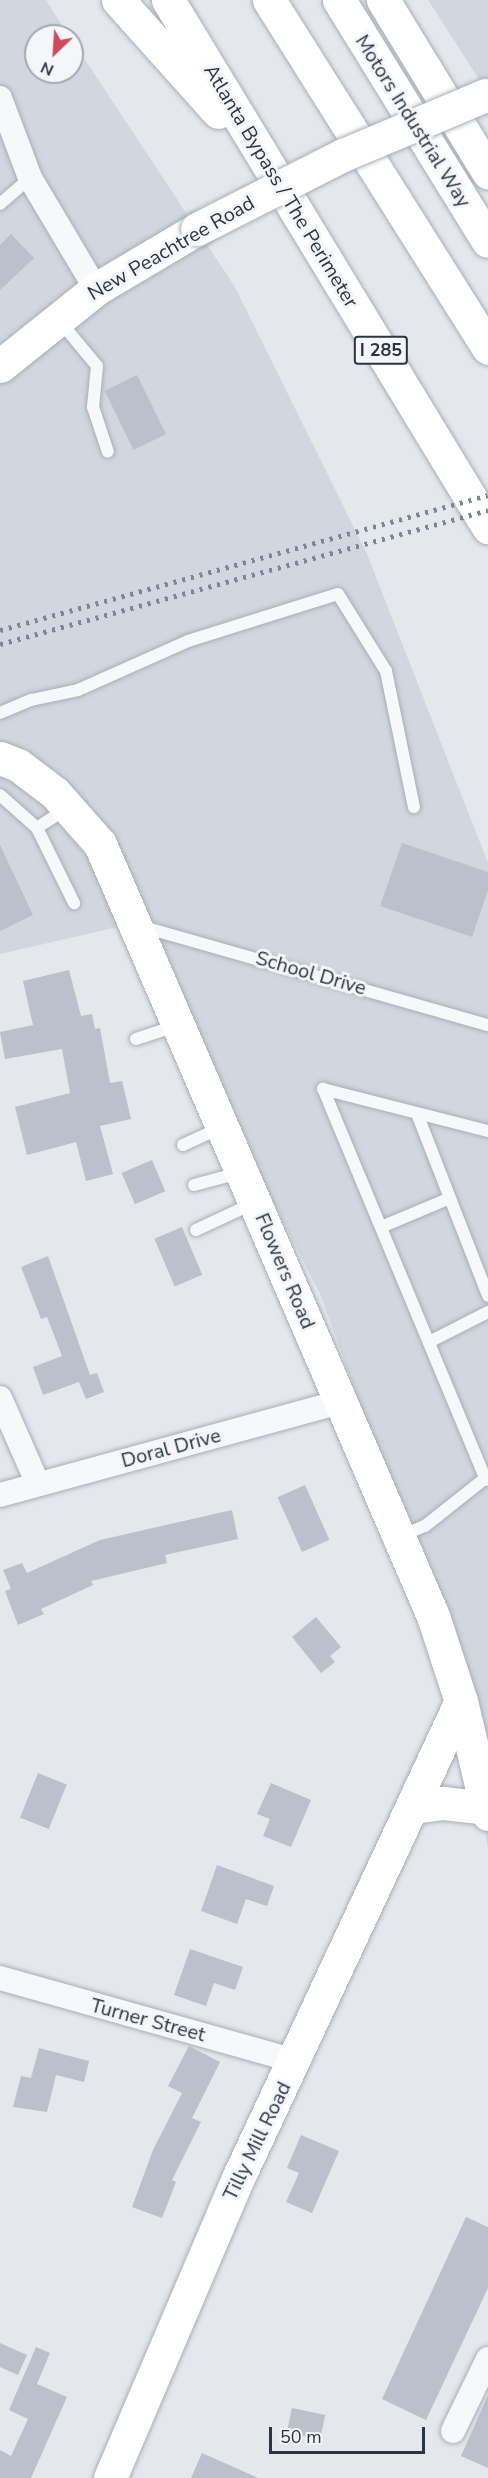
<!DOCTYPE html>
<html>
<head>
<meta charset="utf-8">
<style>
	body { margin:0 }
	#map { position:relative; width:488px; height:2478px; overflow:hidden; background:#e4e7ec; font-family:"Nunito Sans",sans-serif }
	div>[style] { position:absolute }
	.built>* { inset:0; background:#d2d6de }
	.building>* { inset:0; background:#bbc0ca; transform-origin:0 0 }
	.roads { filter:drop-shadow(0 0 2px #a9aeb7) drop-shadow(0 0 2px #a9aeb7) }
	.lane>* { height:12px; margin:-6px; padding:0 6px; transform-origin:6px; border-radius:6px; background:#f7f8fa }
	.street>* { height:24px; margin:-12px; padding:0 12px; transform-origin:12px; border-radius:12px; background:#f7f8fa }
	.secondary>* { height:33px; margin:-16.5px; padding:0 16.5px; transform-origin:16.5px; border-radius:16.5px; background:#fff }
	.highway>* { height:33px; margin:-16.5px; padding:0 16.5px; transform-origin:16.5px; border-radius:16.5px; background:#fff }
	.rail>* { height:4.5px; margin-top:-2.25px; transform-origin:0; background:repeating-linear-gradient(90deg,#7d8696 0 3px,transparent 0 9px) }
	.bridges { filter:drop-shadow(0 0 2px #a9aeb7) drop-shadow(0 0 2px #a9aeb7) }
	.secondary-bridge>* { height:33px; margin:-16.5px; padding:0 16.5px; transform-origin:16.5px; border-radius:16.5px; background:#fff }
	span { translate:-50% -50%; white-space:nowrap; text-align:center; line-height:1.15; -webkit-text-stroke:6px #f4f6f9; paint-order:stroke }
	.shield-label span { padding:2px 4px; background:#f4f6f9; border:2px solid; border-radius:4px; -webkit-text-stroke-width:0 }
	.shield-label { font-size:18px; color:#2b3445; font-weight:700 }
	.street-label { font-size:20px; color:#2b3445 }
	.north { position:absolute; left:24px; top:24px; width:60px; height:60px; box-sizing:border-box; background:#f4f6f9; border:2px solid #a4a8b1; border-radius:50%; rotate:205deg; font-size:16px; font-weight:700; line-height:24px; text-align:center; color:#2b3445 }
	.north::after { content:''; display:block; margin:auto; width:21px; height:27px; background:#d1495b; clip-path:polygon(50% 0,100% 100%,50% 72%,0 100%) }
	.scale { position:absolute; left:269px; top:2427px; width:156px; height:27px; box-sizing:border-box; border:3px solid #2b3445; border-top:0; padding-left:8px; font-size:18px; line-height:21px; white-space:nowrap; color:#2b3445; -webkit-text-stroke:4px #f4f6f9; paint-order:stroke }
</style>
</head>
<body>
<div id="map">
	<div class="built">
		<div style="clip-path:polygon(0 0,46px 0,69px 36px,36px 36px,36px 72px,72px 72px,72px 40px,235px 287px,367px 554px,488px 863px,488px 1849px,456px 1671px,321px 1296px,131px 924px,0 954px)"></div>
		<div style="clip-path:polygon(428px 0,488px 0,488px 94px,466px 59px)"></div>
	</div>
	<div class="building">
		<div style="clip-path:polygon(11px 234px,34px 258px,0 290px,0 245px)"></div>
		<div style="left:137px;top:375px;width:66px;height:36px;rotate:64deg"></div>
		<div style="clip-path:polygon(402px 843px,488px 872px,488px 890px,472px 937px,380px 906px)"></div>
		<div style="clip-path:polygon(0 845px,33px 915px,0 931px)"></div>
		<div style="clip-path:polygon(69px 970px,81px 1016px,92px 1014px,95px 1029px,100px 1028px,110px 1083px,122px 1081px,131px 1119px,100px 1126px,113px 1174px,86px 1181px,76px 1142px,27px 1155px,15px 1107px,70px 1093px,62px 1049px,5px 1059px,0 1032px,33px 1025px,23px 981px)"></div>
		<div style="left:152px;top:1160px;width:34px;height:33px;rotate:67deg"></div>
		<div style="left:182px;top:1227px;width:52px;height:30px;rotate:67deg"></div>
		<div style="clip-path:polygon(48px 1256px,90px 1375px,97px 1373px,104px 1392px,86px 1399px,79px 1382px,43px 1395px,33px 1367px,62px 1356px,47px 1317px,41px 1319px,21px 1267px)"></div>
		<div style="left:305px;top:1485px;width:60px;height:30px;rotate:66deg"></div>
		<div style="clip-path:polygon(232px 1510px,238px 1539px,165px 1555px,167px 1563px,91px 1581px,93px 1585px,41px 1609px,44px 1614px,18px 1625px,5px 1591px,11px 1589px,3px 1570px,22px 1563px,27px 1573px,100px 1540px)"></div>
		<div style="clip-path:polygon(316px 1617px,341px 1647px,330px 1656px,335px 1662px,321px 1673px,292px 1637px)"></div>
		<div style="left:38px;top:1773px;width:31px;height:48px;rotate:22deg"></div>
		<div style="clip-path:polygon(271px 1783px,311px 1800px,291px 1847px,263px 1836px,270px 1819px,257px 1814px)"></div>
		<div style="clip-path:polygon(217px 1865px,274px 1886px,267px 1906px,246px 1899px,237px 1924px,201px 1911px)"></div>
		<div style="clip-path:polygon(190px 1949px,243px 1967px,235px 1990px,214px 1983px,206px 2006px,174px 1995px)"></div>
		<div style="clip-path:polygon(189px 2046px,220px 2062px,192px 2118px,201px 2122px,172px 2180px,176px 2182px,162px 2218px,132px 2207px,153px 2150px,182px 2093px,168px 2086px)"></div>
		<div style="clip-path:polygon(39px 2048px,89px 2061px,84px 2082px,56px 2075px,47px 2112px,13px 2107px,21px 2076px,31px 2078px)"></div>
		<div style="clip-path:polygon(301px 2135px,339px 2151px,312px 2213px,286px 2202px,299px 2173px,287px 2168px)"></div>
		<div style="clip-path:polygon(466px 2217px,488px 2227px,488px 2288px,426px 2420px,382px 2399px)"></div>
		<div style="clip-path:polygon(0 2343px,27px 2355px,18px 2375px,0 2367px)"></div>
		<div style="clip-path:polygon(36px 2347px,50px 2353px,37px 2384px,67px 2397px,31px 2478px,0 2478px,0 2450px,11px 2456px,28px 2419px,9px 2410px)"></div>
		<div style="clip-path:polygon(488px 2395px,488px 2468px,461px 2456px)"></div>
		<div style="left:292px;top:2408px;width:34px;height:25px;rotate:12deg"></div>
		<div style="clip-path:polygon(202px 2453px,258px 2478px,191px 2478px)"></div>
	</div>
	<div class="roads">
		<div class="lane">
			<div style="left:0;top:204px;width:40px;rotate:-41deg"></div>
			<div style="left:58px;top:319px;width:61px;rotate:50.3deg"></div>
			<div style="left:97px;top:366px;width:41px;rotate:95.6deg"></div>
			<div style="left:93px;top:407px;width:47px;rotate:71.6deg"></div>
			<div style="left:0;top:713px;width:34px;rotate:-23deg"></div>
			<div style="left:31px;top:700px;width:48px;rotate:-12deg"></div>
			<div style="left:78px;top:690px;width:120px;rotate:-24deg"></div>
			<div style="left:188px;top:641px;width:157px;rotate:-17.4deg"></div>
			<div style="left:338px;top:594px;width:91px;rotate:58.1deg"></div>
			<div style="left:386px;top:671px;width:139px;rotate:78.4deg"></div>
			<div style="left:0;top:795px;width:50px;rotate:41.7deg"></div>
			<div style="left:66px;top:809px;width:35px;rotate:147deg"></div>
			<div style="left:37px;top:828px;width:84px;rotate:63.7deg"></div>
			<div style="left:140px;top:926px;width:362px;rotate:15.9deg"></div>
			<div style="left:136px;top:1039px;width:42px;rotate:-18deg"></div>
			<div style="left:418px;top:1116px;width:193px;rotate:68.7deg"></div>
			<div style="left:183px;top:1145px;width:41px;rotate:-24.7deg"></div>
			<div style="left:194px;top:1185px;width:47px;rotate:-14.9deg"></div>
			<div style="left:381px;top:1227px;width:73px;rotate:-22.7deg"></div>
			<div style="left:196px;top:1230px;width:64px;rotate:-25deg"></div>
			<div style="left:429px;top:1342px;width:66px;rotate:-27deg"></div>
			<div style="left:486px;top:1480px;width:424px;rotate:-112.6deg"></div>
			<div style="left:323px;top:1089px;width:170px;rotate:14.3deg"></div>
			<div style="left:401px;top:1536px;width:26px;rotate:-23deg"></div>
			<div style="left:425px;top:1526px;width:80px;rotate:-38.4deg"></div>
		</div>
		<div class="street">
			<div style="left:0;top:98px;width:85px;rotate:69.4deg"></div>
			<div style="left:30px;top:178px;width:129px;rotate:59.3deg"></div>
			<div style="left:0;top:1398px;width:94px;rotate:66.2deg"></div>
			<div style="left:0;top:1495px;width:353px;rotate:-15.3deg"></div>
			<div style="left:0;top:1978px;width:307px;rotate:15.7deg"></div>
			<div style="left:453px;top:2431px;width:80px;rotate:-64.1deg"></div>
		</div>
		<div class="secondary">
			<div style="left:339px;top:0;width:283px;rotate:58.3deg"></div>
			<div style="left:383px;top:0;width:202px;rotate:58.6deg"></div>
			<div style="left:0;top:366px;width:123px;rotate:-38.7deg"></div>
			<div style="left:96px;top:289px;width:117px;rotate:-30.7deg"></div>
			<div style="left:0;top:758px;width:19px;rotate:21deg"></div>
			<div style="left:18px;top:765px;width:46px;rotate:37.1deg"></div>
			<div style="left:55px;top:793px;width:68px;rotate:48.6deg"></div>
			<div style="left:100px;top:844px;width:841px;rotate:66.67deg"></div>
			<div style="left:433px;top:1616px;width:89px;rotate:71.8deg"></div>
			<div style="left:461px;top:1701px;width:116px;rotate:76.6deg"></div>
			<div style="left:413px;top:1807px;width:30px;rotate:-8deg"></div>
			<div style="left:443px;top:1803px;width:44px;rotate:6.5deg"></div>
			<div style="left:110px;top:2478px;width:328px;rotate:-66.9deg"></div>
			<div style="left:239px;top:2176px;width:524px;rotate:-64.95deg"></div>
		</div>
		<div class="highway">
			<div style="left:118px;top:0;width:150px;rotate:48.2deg"></div>
			<div style="left:168px;top:0;width:617px;rotate:58.73deg"></div>
			<div style="left:269px;top:0;width:411px;rotate:57.8deg"></div>
		</div>
	</div>
	<div class="rail">
		<div style="left:0;top:630px;width:506px;rotate:-15.46deg"></div>
		<div style="left:0;top:644px;width:506px;rotate:-15.35deg"></div>
	</div>
	<div class="bridges">
		<div class="secondary-bridge">
			<div style="left:197px;top:229px;width:164px;rotate:-26.9deg"></div>
			<div style="left:343px;top:155px;width:155px;rotate:-22.8deg"></div>
		</div>
	</div>
	<div class="shield-label">
		<span style="left:381px;top:350px">I 285</span>
	</div>
	<div class="street-label">
		<span style="left:413px;top:121px;rotate:58deg">Motors Industrial Way</span>
		<span style="left:281px;top:186px;rotate:59deg">Atlanta Bypass / The Perimeter</span>
		<span style="left:171px;top:248px;rotate:-30deg">New Peachtree Road</span>
		<span style="left:311px;top:973px;rotate:16deg">School Drive</span>
		<span style="left:285px;top:1271px;rotate:67deg">Flowers Road</span>
		<span style="left:171px;top:1448px;rotate:-15deg">Doral Drive</span>
		<span style="left:148px;top:2020px;rotate:15deg">Turner Street</span>
		<span style="left:257px;top:2141px;rotate:-64deg">Tilly Mill Road</span>
	</div>
	<div class="north">N</div>
	<div class="scale">50 m</div>
</div>
</body>
</html>
